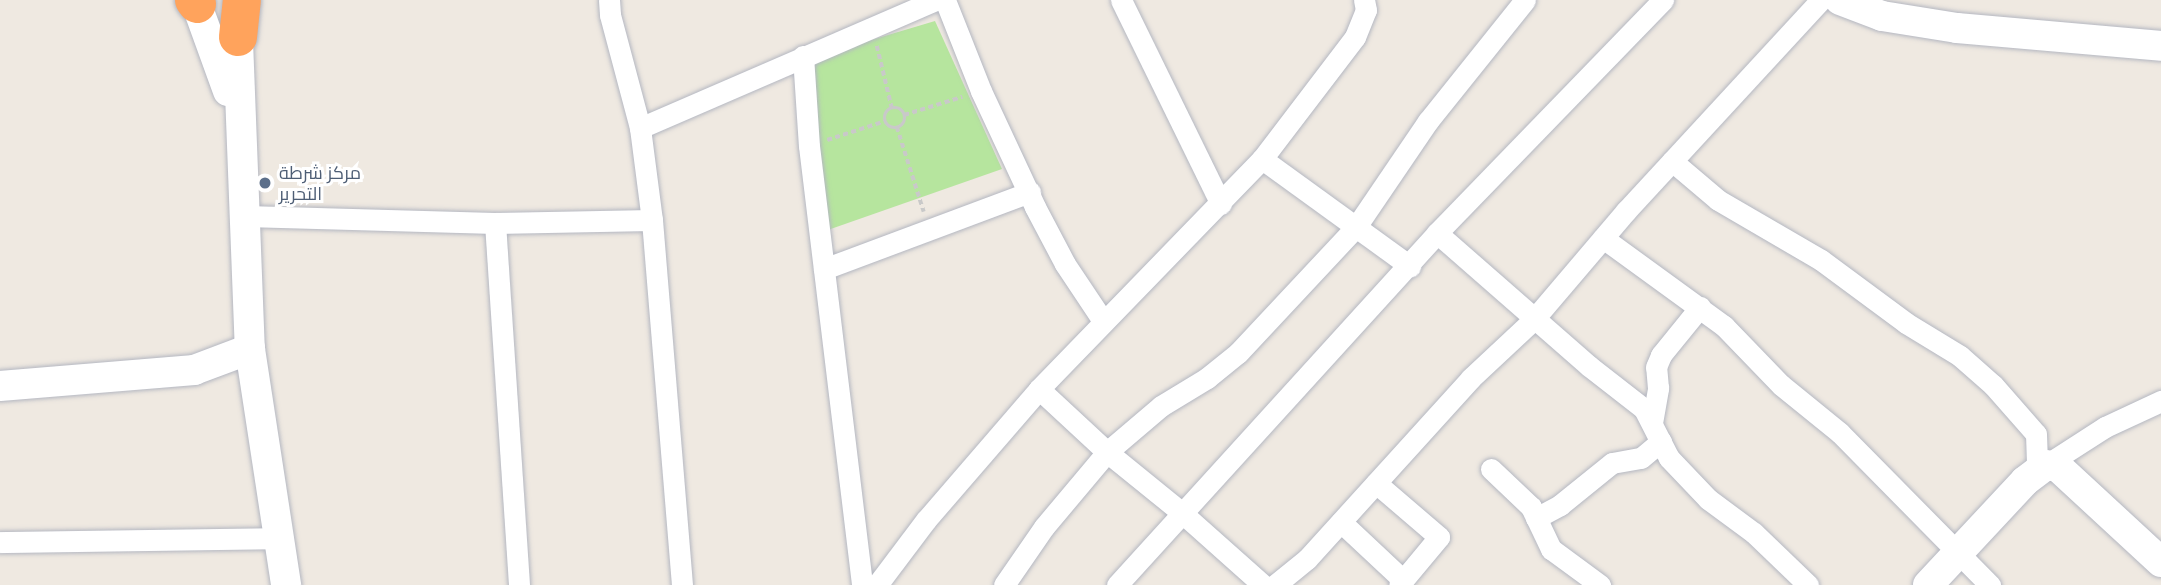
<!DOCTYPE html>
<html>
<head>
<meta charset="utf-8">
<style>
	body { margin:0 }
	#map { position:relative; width:2161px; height:585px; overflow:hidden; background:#efe9e1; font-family:Lato,Cairo,sans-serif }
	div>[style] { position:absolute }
	.green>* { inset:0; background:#b6e59e }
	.path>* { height:3.5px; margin-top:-1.75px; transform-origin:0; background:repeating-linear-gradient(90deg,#c9c9c9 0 5px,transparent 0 8.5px) }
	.path>.ring { margin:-1.75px; padding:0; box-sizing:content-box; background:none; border:3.5px solid #c9c9c9; border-radius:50% }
	.roads { filter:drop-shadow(0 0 2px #b4b7c1) drop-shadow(0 0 2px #b4b7c1) }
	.street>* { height:21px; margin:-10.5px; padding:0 10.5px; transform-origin:10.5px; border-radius:10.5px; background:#fff }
	.secondary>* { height:30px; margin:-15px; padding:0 15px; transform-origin:15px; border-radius:15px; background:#fff }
	.highway>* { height:38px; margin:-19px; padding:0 19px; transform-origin:19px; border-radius:19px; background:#ffa35c }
	.dots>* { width:19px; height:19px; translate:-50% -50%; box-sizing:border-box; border:4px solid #fff; border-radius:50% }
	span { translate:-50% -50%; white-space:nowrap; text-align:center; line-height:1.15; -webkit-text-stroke:6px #fff; paint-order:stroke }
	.service-label { font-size:18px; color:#4e5e75 }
	.left { translate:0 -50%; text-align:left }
</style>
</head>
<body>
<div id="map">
	<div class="green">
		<div style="clip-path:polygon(935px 21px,1002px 169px,825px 231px,814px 57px)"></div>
	</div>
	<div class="path">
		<div style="left:877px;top:46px;width:64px;rotate:76.4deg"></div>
		<div class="ring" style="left:885px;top:108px;width:16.5px;height:16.5px"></div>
		<div style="left:904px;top:115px;width:61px;rotate:-17.2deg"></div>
		<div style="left:897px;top:127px;width:89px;rotate:72.4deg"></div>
		<div style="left:827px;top:140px;width:61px;rotate:-18.1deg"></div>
	</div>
	<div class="roads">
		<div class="street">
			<div style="left:609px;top:0;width:15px;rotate:86deg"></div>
			<div style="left:610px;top:15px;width:117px;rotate:75.1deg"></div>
			<div style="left:640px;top:128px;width:93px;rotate:82.6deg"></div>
			<div style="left:652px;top:220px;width:366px;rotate:85.3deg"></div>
			<div style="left:945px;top:0;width:98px;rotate:68.4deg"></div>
			<div style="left:981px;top:91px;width:128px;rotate:65deg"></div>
			<div style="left:1035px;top:207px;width:64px;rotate:62.2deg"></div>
			<div style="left:1065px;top:264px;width:69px;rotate:56.3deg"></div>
			<div style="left:1121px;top:0;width:227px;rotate:63.9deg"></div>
			<div style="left:803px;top:56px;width:90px;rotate:86.2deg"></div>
			<div style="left:809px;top:146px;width:442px;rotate:83.1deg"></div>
			<div style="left:640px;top:128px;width:322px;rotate:-23.4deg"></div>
			<div style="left:1262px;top:159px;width:183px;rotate:35.9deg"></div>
			<div style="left:1672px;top:161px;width:60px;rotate:40.3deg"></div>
			<div style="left:1718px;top:200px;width:119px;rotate:30.2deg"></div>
			<div style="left:1821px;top:260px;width:106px;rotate:36.5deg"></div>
			<div style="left:1906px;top:323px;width:63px;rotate:31.4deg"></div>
			<div style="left:1960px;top:356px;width:44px;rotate:41.3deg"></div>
			<div style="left:1993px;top:385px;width:65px;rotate:48.7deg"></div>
			<div style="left:2036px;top:434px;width:35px;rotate:88deg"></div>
			<div style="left:245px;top:216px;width:250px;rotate:1.6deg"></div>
			<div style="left:495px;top:223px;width:157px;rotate:-1.1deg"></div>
			<div style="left:495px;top:223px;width:363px;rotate:86.2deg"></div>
			<div style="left:1437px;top:233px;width:202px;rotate:41.2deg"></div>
			<div style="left:1589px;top:366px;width:70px;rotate:38deg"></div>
			<div style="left:1644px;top:409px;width:55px;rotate:63deg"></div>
			<div style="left:1669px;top:458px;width:57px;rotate:46.4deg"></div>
			<div style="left:1708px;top:499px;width:57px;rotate:36.5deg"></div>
			<div style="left:1754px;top:533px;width:75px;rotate:43.9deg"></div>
			<div style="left:1603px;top:238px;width:150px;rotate:36deg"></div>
			<div style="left:1724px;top:326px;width:82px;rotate:46deg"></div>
			<div style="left:1781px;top:385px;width:76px;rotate:39.1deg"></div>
			<div style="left:1840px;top:433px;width:214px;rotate:45.4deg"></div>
			<div style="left:824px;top:269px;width:220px;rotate:-20.5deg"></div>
			<div style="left:1039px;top:389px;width:93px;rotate:42.8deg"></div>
			<div style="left:1107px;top:452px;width:95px;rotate:39deg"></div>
			<div style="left:1181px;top:512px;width:110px;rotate:41.7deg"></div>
			<div style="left:1652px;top:423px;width:36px;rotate:-80deg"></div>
			<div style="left:1658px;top:388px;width:21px;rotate:-95deg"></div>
			<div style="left:1656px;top:367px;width:13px;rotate:-67deg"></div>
			<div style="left:1661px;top:355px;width:62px;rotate:-50.9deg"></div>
			<div style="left:2046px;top:465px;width:70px;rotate:-32.8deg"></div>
			<div style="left:2105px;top:427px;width:62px;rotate:-24.9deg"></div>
			<div style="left:1491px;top:469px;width:55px;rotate:43.5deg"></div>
			<div style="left:1531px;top:507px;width:47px;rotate:64.5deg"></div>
			<div style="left:1551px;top:549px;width:61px;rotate:36.3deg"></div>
			<div style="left:1376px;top:483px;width:83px;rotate:40.6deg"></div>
			<div style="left:1439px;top:537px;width:62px;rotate:129.8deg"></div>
			<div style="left:1536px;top:518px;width:27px;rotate:-28deg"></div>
			<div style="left:1560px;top:505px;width:67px;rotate:-38.9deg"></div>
			<div style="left:1612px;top:463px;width:29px;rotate:-10deg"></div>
			<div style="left:1641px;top:458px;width:26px;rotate:-40deg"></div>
			<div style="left:1341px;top:522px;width:85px;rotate:43.1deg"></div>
			<div style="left:0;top:542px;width:279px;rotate:-0.8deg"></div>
			<div style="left:877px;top:585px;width:81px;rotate:-53deg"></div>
			<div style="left:926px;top:520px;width:173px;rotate:-49.2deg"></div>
			<div style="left:1039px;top:389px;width:320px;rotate:-45.9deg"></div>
			<div style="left:1262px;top:159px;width:153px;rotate:-52.7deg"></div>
			<div style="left:1355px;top:37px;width:29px;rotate:-68deg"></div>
			<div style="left:1366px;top:10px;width:10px;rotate:-101deg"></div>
			<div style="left:1004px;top:585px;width:70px;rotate:-55.4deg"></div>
			<div style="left:1044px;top:527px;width:98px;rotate:-50deg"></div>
			<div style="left:1107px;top:452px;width:71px;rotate:-40.4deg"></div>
			<div style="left:1161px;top:406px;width:54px;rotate:-31.3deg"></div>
			<div style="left:1207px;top:378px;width:40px;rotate:-39deg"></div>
			<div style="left:1238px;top:353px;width:173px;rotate:-46.9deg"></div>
			<div style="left:1356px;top:227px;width:128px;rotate:-55.8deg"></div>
			<div style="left:1428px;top:121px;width:155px;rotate:-51.3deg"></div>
			<div style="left:1117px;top:585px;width:476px;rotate:-47.7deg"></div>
			<div style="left:1437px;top:233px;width:325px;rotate:-45.9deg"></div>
			<div style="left:1275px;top:585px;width:41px;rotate:-39.1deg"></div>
			<div style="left:1307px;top:559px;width:244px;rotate:-47.8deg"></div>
			<div style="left:1471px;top:378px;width:86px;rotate:-43.1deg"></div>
			<div style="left:1534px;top:319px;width:142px;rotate:-49.6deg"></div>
			<div style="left:1626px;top:211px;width:287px;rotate:-47.3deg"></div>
		</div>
		<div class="secondary">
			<div style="left:195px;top:0;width:97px;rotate:70.1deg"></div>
			<div style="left:1840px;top:0;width:45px;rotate:20.9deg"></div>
			<div style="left:1882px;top:16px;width:76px;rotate:9.1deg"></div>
			<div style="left:1957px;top:28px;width:205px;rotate:5deg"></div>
			<div style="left:237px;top:15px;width:334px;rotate:87.8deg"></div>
			<div style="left:250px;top:349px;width:239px;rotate:81.3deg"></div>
			<div style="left:0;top:386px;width:195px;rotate:-4.7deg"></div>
			<div style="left:194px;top:370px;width:60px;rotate:-20.6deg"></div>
			<div style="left:1928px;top:585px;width:142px;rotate:-47deg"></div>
			<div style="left:2025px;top:481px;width:26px;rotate:-37deg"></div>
			<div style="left:2046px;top:465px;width:12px;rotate:9deg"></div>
			<div style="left:2058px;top:467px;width:140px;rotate:42.7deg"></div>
		</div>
		<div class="highway">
			<div style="left:194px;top:0;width:5px;rotate:53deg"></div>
			<div style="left:238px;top:37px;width:37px;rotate:-84deg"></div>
		</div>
	</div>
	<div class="dots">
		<div style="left:265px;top:183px;background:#5c6f8a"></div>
	</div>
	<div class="service-label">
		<span class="left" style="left:279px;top:183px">مركز شرطة<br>التحرير</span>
	</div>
</div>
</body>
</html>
